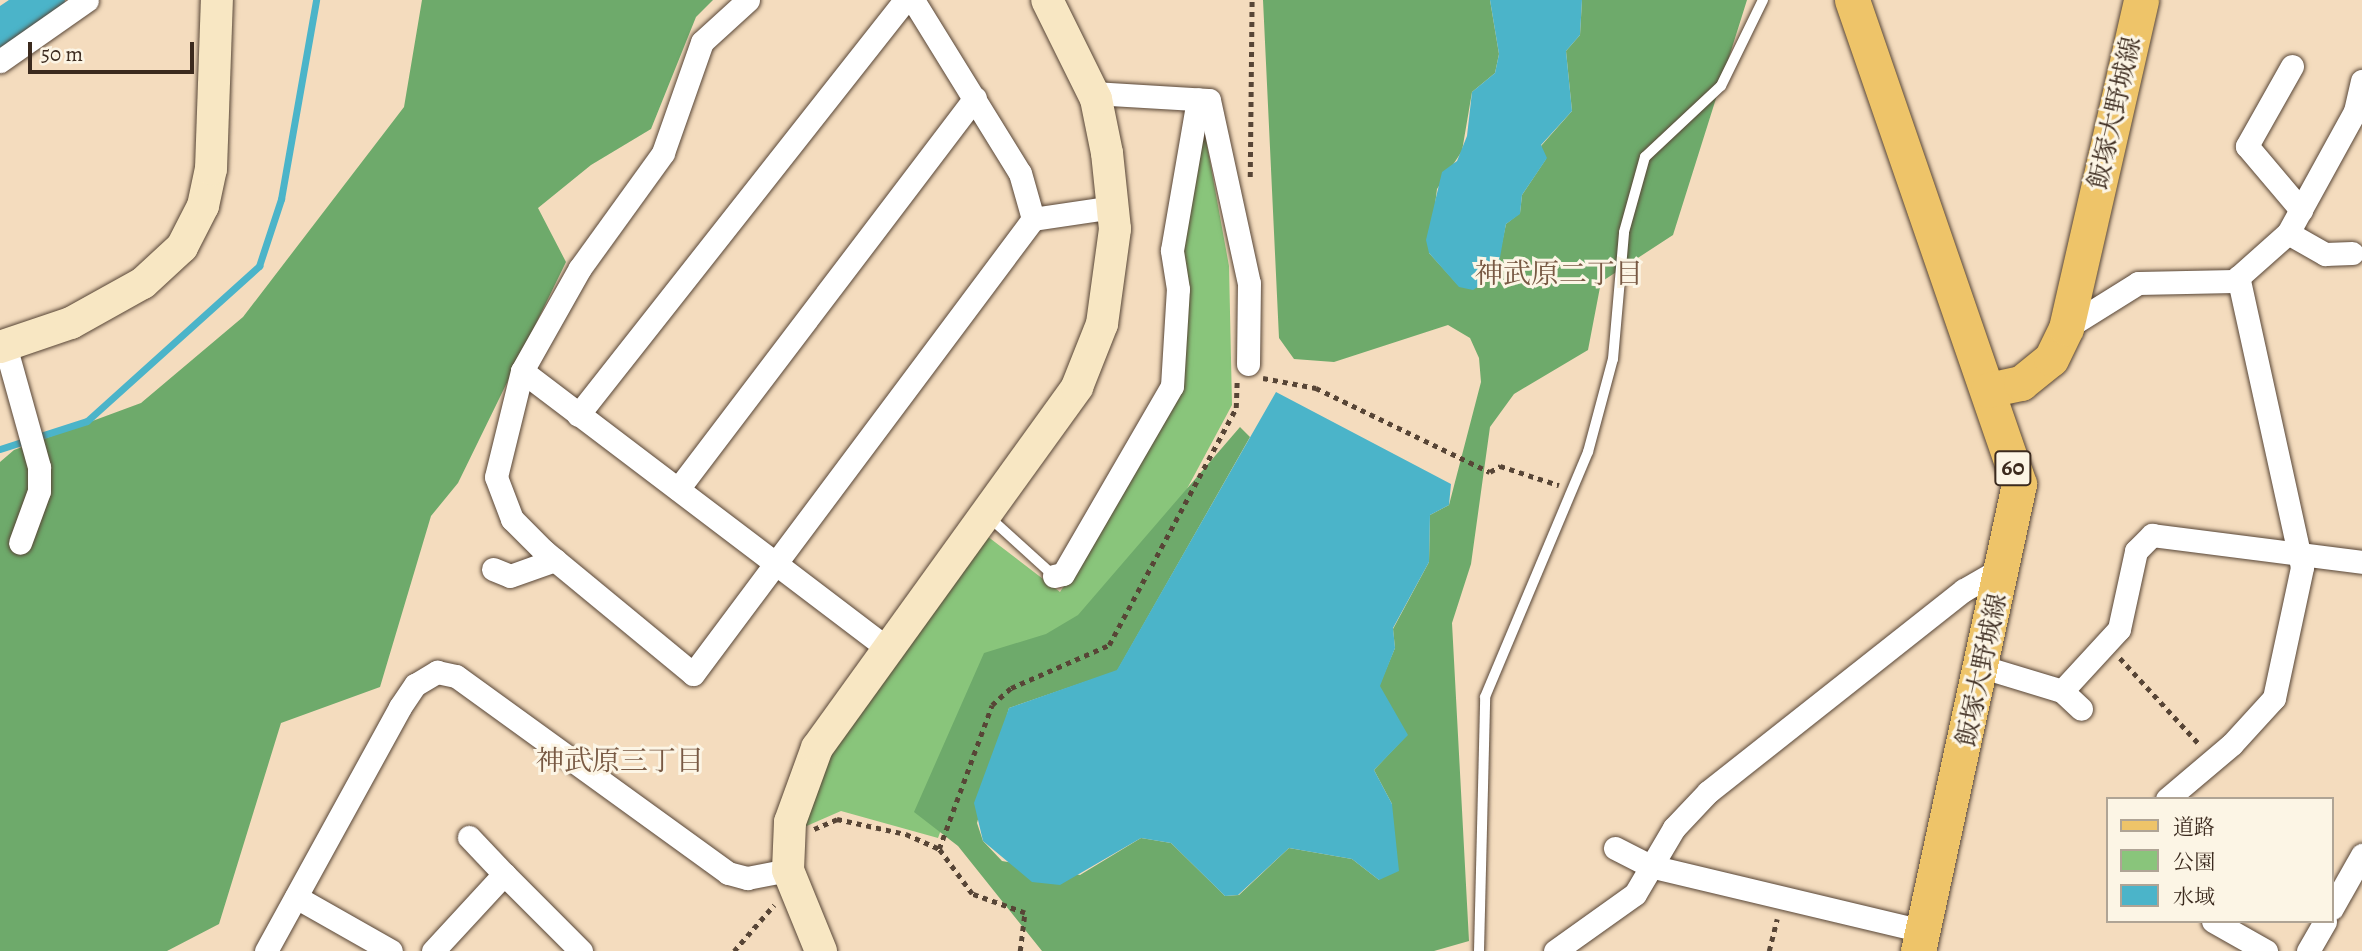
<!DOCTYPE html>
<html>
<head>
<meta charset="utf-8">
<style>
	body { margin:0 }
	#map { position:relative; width:2362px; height:951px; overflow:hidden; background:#f4dcbe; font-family:Alegreya,"Noto Serif JP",serif }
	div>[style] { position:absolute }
	.green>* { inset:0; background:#89c57b }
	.forest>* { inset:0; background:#6eaa6b }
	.water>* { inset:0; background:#4bb4c9 }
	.stream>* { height:7px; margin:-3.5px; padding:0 3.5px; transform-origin:3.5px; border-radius:3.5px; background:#4bb4c9 }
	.river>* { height:40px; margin:-20px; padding:0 20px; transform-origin:20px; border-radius:20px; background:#4bb4c9 }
	.path>* { height:4.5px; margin-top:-2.25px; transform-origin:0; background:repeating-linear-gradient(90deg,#574536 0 5px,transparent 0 10px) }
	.roads { filter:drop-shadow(0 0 2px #574536) drop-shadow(0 0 2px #574536) }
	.lane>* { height:10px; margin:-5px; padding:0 5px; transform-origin:5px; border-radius:5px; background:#fff }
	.street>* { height:23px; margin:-11.5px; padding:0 11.5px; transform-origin:11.5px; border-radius:11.5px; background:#fff }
	.secondary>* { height:32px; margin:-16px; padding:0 16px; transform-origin:16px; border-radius:16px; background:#f8e7c3 }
	.primary>* { height:35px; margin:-17.5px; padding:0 17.5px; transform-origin:17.5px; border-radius:17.5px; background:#eec469 }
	span { translate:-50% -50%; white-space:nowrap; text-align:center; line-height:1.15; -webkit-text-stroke:6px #fcf5e5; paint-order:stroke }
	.shield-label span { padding:2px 5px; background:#fcf5e5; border:2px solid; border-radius:5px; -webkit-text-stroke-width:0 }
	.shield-label { font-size:24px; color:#3b2a1e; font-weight:700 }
	.street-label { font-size:26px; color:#3b2a1e }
	.neighbourhood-label { font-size:28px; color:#785943 }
	.legend { position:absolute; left:2106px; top:797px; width:228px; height:126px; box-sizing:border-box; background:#fcf5e5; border:2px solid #afa495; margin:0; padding:9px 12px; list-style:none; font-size:21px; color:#3b2a1e }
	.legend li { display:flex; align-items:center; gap:14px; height:35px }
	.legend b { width:35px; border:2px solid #afa495 }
	.scale { position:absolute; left:28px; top:42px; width:166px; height:32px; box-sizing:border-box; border:4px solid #3b2a1e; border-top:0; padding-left:9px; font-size:21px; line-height:24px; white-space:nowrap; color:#3b2a1e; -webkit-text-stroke:5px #fcf5e5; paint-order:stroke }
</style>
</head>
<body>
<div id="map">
	<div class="green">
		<div style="clip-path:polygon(1201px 112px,1229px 266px,1232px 405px,1102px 647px,989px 700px,938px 838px,841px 811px,802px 828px,826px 756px,987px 536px,1060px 592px,1103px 526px,1177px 391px,1181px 246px)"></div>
	</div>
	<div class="forest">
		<div style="clip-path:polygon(422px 0,713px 0,696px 17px,651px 129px,591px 165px,538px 208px,566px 262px,458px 483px,431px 516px,380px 687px,281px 723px,219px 924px,167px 951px,0 951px,0 462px,14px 450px,141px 403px,243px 317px,404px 107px)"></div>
		<div style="clip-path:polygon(1263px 0,1490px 0,1499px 54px,1495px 73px,1472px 92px,1462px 151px,1437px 189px,1429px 253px,1459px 286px,1500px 252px,1506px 224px,1520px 213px,1522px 195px,1546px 159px,1541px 146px,1572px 111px,1566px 51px,1580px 35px,1582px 0,1747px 0,1673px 235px,1601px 282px,1588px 350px,1514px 394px,1490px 427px,1471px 564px,1452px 623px,1469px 941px,1434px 951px,1042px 951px,958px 846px,914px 812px,984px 653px,1046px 634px,1078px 615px,1240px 427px,1250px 437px,1117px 671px,1009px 708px,977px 823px,983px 841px,1002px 861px,1080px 875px,1141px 838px,1171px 843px,1225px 896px,1239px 895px,1289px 848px,1352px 859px,1379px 880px,1392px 804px,1374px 770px,1407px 735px,1379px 686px,1395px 648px,1393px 629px,1429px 562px,1430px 515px,1449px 505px,1481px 382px,1479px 358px,1470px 338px,1448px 325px,1334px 362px,1294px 359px,1279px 338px)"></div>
	</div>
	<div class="water">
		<div style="clip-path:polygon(1490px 0,1582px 0,1580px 35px,1566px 51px,1572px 111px,1541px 145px,1547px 158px,1522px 195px,1520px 214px,1506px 224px,1497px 274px,1473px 290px,1459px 287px,1429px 253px,1426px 240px,1442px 172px,1457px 161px,1467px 136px,1472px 92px,1495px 73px,1499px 54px)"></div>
		<div style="clip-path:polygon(1276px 392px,1451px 484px,1449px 505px,1430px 515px,1429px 562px,1393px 628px,1395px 648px,1380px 686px,1408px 735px,1374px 770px,1392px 804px,1399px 871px,1379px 880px,1352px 859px,1289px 848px,1238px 895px,1225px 896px,1171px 843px,1141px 838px,1060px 885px,1032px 882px,983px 841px,974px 803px,1009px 708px,1117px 670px)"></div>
	</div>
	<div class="stream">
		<div style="left:0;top:449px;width:91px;rotate:-17.8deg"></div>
		<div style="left:87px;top:421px;width:232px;rotate:-42deg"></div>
		<div style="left:259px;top:266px;width:71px;rotate:-71.8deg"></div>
		<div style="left:281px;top:199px;width:202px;rotate:-80deg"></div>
	</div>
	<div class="river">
		<div style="left:0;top:30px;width:54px;rotate:-33.7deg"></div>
	</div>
	<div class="path">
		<div style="left:1250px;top:177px;width:177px;rotate:-89.4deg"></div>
		<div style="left:1263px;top:378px;width:54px;rotate:10.7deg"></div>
		<div style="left:1316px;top:388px;width:193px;rotate:25.8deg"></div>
		<div style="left:1490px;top:472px;width:12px;rotate:-31deg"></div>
		<div style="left:1500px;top:466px;width:62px;rotate:17.9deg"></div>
		<div style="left:2120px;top:658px;width:117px;rotate:47.4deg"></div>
		<div style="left:814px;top:829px;width:25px;rotate:-23deg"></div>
		<div style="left:837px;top:819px;width:71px;rotate:12.3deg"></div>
		<div style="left:906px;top:834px;width:36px;rotate:24deg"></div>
		<div style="left:734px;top:951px;width:61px;rotate:-49deg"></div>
		<div style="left:1020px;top:951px;width:38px;rotate:-83deg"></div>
		<div style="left:1025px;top:913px;width:56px;rotate:-160.3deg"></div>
		<div style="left:972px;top:894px;width:56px;rotate:-126.3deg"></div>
		<div style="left:939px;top:849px;width:153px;rotate:-69.8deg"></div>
		<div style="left:992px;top:705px;width:25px;rotate:-42deg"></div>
		<div style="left:1011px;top:688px;width:107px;rotate:-23.7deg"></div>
		<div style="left:1109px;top:645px;width:269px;rotate:-61.8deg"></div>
		<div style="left:1236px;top:408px;width:27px;rotate:-88deg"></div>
		<div style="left:1769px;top:951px;width:33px;rotate:-76deg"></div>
	</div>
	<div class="roads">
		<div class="lane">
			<div style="left:989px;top:517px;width:88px;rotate:42.2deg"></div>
			<div style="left:1479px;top:951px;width:254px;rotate:-88.6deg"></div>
			<div style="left:1485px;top:697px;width:266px;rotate:-67.2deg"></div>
			<div style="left:1588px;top:452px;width:96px;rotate:-75deg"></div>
			<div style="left:1613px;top:359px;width:127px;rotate:-85deg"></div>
			<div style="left:1624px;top:232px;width:78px;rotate:-74.4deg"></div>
			<div style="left:1645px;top:157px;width:104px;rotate:-43.1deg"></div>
			<div style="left:1721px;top:86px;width:96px;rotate:-64deg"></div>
		</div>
		<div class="street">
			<div style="left:748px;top:0;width:62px;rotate:137.6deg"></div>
			<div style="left:702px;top:42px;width:118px;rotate:109.4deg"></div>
			<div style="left:663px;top:153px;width:142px;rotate:125.8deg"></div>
			<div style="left:580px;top:268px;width:118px;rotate:119.4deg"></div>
			<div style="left:522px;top:371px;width:109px;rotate:103.8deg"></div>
			<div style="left:496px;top:477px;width:45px;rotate:69.1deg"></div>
			<div style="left:512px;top:519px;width:45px;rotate:45deg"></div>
			<div style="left:544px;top:551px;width:193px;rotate:39.5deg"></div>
			<div style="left:693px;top:674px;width:568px;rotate:-53.23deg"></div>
			<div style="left:1033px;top:219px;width:81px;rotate:-8.5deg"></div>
			<div style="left:913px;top:0;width:203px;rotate:58.3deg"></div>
			<div style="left:1020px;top:173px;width:48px;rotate:74.2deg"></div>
			<div style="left:0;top:61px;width:106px;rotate:-35deg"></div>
			<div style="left:2292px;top:66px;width:92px;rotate:119.4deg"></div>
			<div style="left:2247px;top:146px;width:84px;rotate:49.8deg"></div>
			<div style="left:1092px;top:93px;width:117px;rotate:3.4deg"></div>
			<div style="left:1209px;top:100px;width:187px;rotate:77.7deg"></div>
			<div style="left:1249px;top:283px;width:81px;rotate:90.7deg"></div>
			<div style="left:2288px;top:233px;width:43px;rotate:29.6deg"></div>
			<div style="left:2325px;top:254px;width:27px;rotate:-2deg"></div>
			<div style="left:2066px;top:328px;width:85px;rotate:-32deg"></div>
			<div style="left:2138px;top:283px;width:96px;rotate:-1.2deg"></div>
			<div style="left:2234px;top:281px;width:72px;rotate:-41.6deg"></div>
			<div style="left:2288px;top:233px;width:139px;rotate:-61.2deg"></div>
			<div style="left:2355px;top:111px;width:31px;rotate:-77deg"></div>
			<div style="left:5px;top:345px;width:127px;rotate:74.4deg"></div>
			<div style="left:39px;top:467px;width:24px;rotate:90deg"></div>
			<div style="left:39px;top:491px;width:55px;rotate:110.1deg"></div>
			<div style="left:522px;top:371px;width:462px;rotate:37.2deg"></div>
			<div style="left:578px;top:415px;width:528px;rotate:-51.76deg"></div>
			<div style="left:678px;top:489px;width:491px;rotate:-52.8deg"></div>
			<div style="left:493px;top:569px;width:18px;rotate:22deg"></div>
			<div style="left:510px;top:576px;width:48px;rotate:-19.6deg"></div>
			<div style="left:1054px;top:576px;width:9px;rotate:-13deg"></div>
			<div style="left:1063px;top:574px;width:217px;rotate:-59.9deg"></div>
			<div style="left:1172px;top:386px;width:97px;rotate:-86.5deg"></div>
			<div style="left:1178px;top:289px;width:39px;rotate:-99deg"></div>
			<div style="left:1172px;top:250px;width:153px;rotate:-80.2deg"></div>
			<div style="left:1983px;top:667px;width:83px;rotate:16.9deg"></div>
			<div style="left:2062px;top:691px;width:26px;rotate:43deg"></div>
			<div style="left:2062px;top:691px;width:84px;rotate:-47.4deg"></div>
			<div style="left:2119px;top:629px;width:80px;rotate:-77.7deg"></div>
			<div style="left:2136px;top:551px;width:23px;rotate:-45deg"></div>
			<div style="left:2152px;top:535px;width:212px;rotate:7.3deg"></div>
			<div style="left:2167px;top:799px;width:85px;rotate:-40.2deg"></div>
			<div style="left:2232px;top:744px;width:62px;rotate:-47.6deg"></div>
			<div style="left:2274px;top:698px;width:134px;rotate:-77.9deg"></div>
			<div style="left:2302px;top:567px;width:297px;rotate:-102.4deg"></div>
			<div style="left:469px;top:837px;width:51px;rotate:46.6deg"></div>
			<div style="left:1615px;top:848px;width:39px;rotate:27deg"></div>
			<div style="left:1650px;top:866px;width:281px;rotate:13.4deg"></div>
			<div style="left:296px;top:897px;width:109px;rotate:29.6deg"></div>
			<div style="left:2332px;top:908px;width:61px;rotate:-60.5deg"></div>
			<div style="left:2213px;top:921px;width:61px;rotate:29.5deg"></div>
			<div style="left:266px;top:951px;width:278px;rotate:-61.2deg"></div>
			<div style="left:400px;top:707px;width:27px;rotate:-56deg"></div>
			<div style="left:415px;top:685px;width:26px;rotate:-31deg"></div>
			<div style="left:437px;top:672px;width:19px;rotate:12deg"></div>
			<div style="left:456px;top:676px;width:336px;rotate:35.9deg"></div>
			<div style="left:728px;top:873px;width:20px;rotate:15deg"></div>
			<div style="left:747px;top:878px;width:42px;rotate:-11deg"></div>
			<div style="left:433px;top:951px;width:105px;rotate:-47.3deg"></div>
			<div style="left:504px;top:874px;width:109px;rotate:45deg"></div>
			<div style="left:1555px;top:951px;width:98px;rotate:-35.5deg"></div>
			<div style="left:1635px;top:894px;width:77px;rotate:-59.4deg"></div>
			<div style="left:1674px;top:828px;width:50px;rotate:-46.6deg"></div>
			<div style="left:1708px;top:792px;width:326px;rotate:-38.3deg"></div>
			<div style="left:1964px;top:590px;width:46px;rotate:-29.9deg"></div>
			<div style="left:2308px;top:951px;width:34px;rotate:-60deg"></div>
		</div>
		<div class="secondary">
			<div style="left:0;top:347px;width:75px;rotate:-18.7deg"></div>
			<div style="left:71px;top:323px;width:82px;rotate:-29.1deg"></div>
			<div style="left:143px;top:283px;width:53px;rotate:-42.7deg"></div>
			<div style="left:182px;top:247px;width:46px;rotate:-62.9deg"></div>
			<div style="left:203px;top:206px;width:38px;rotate:-78deg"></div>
			<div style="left:211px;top:169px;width:169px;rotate:-88deg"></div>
			<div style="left:821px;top:951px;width:87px;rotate:-112.2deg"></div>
			<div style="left:788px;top:870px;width:48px;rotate:-87.6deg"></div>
			<div style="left:790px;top:822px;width:79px;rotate:-70deg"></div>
			<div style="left:817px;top:748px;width:445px;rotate:-54.2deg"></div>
			<div style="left:1077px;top:387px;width:68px;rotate:-68.4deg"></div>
			<div style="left:1102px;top:324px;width:96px;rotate:-82.2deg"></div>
			<div style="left:1115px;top:229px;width:76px;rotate:-96deg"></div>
			<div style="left:1107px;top:153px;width:55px;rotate:-101.5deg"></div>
			<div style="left:1096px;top:99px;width:110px;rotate:-116.3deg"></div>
		</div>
		<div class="primary">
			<div style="left:1852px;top:0;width:512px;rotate:70.96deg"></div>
			<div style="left:2019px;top:484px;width:478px;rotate:102.2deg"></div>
			<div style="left:1988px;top:390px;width:34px;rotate:-12deg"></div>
			<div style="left:2021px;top:383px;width:38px;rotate:-39deg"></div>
			<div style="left:2051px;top:359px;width:34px;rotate:-64deg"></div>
			<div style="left:2066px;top:328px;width:336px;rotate:-77.1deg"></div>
		</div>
	</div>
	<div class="shield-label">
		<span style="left:2013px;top:468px">60</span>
	</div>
	<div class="street-label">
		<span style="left:2115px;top:113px;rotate:-77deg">飯塚大野城線</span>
		<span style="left:1982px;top:670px;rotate:-78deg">飯塚大野城線</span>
	</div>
	<div class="neighbourhood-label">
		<span style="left:1559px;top:274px">神武原二丁目</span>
		<span style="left:620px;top:761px">神武原三丁目</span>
	</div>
	<ul class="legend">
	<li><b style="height:9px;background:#eec469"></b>道路</li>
	<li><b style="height:19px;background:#89c57b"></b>公園</li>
	<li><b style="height:19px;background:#4bb4c9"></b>水域</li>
	</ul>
	<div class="scale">50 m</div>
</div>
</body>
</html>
